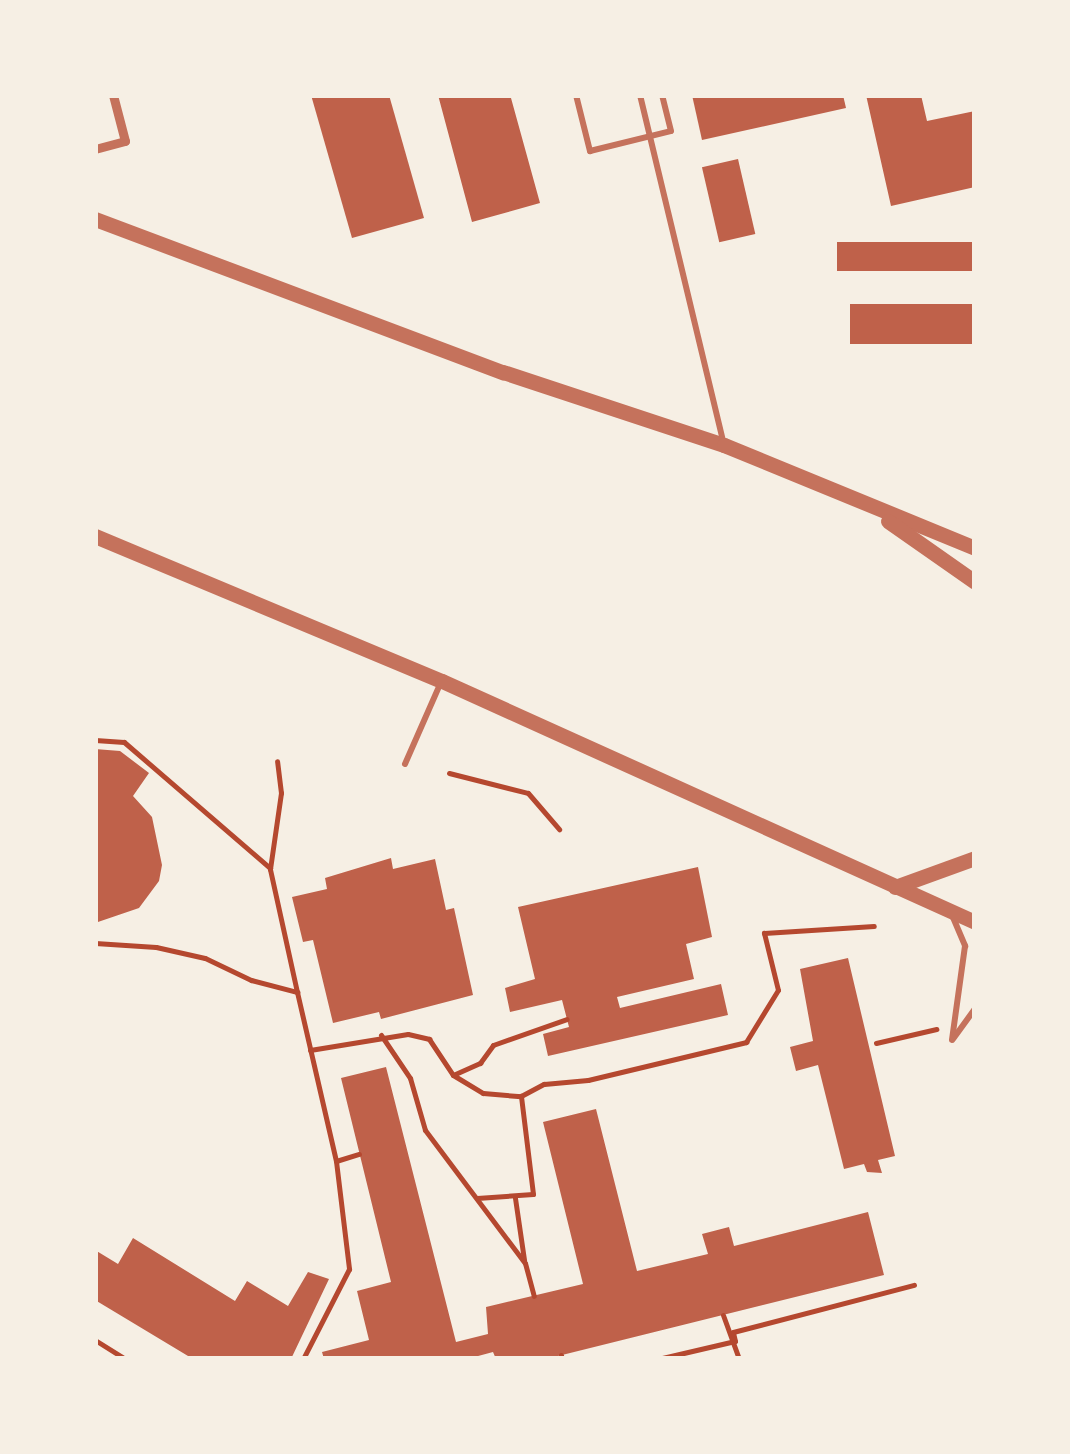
<!DOCTYPE html>
<html>
<head>
<meta charset="utf-8">
<style>
	body { margin:0 }
	#map { position:relative; width:1070px; height:1454px; overflow:hidden; background:#f6efe4; font-family:Manrope,sans-serif }
	div>[style] { position:absolute }
	.building>* { inset:0; background:#bf614a; transform-origin:0 0 }
	.path>* { height:5px; margin:-2.5px; padding:0 2.5px; transform-origin:2.5px; border-radius:2.5px; background:#b5482f }
	.service>* { height:6px; margin:-3px; padding:0 3px; transform-origin:3px; border-radius:3px; background:#c5725c }
	.pedestrian>* { height:9px; margin:-4.5px; padding:0 4.5px; transform-origin:4.5px; border-radius:4.5px; background:#c5725c }
	.tertiary>* { height:15px; margin:-7.5px; padding:0 7.5px; transform-origin:7.5px; border-radius:7.5px; background:#c5725c }
	span { translate:-50% -50%; white-space:nowrap; text-align:center; line-height:1.15; -webkit-text-stroke:8px #f6efe4; paint-order:stroke }
	.frame { position:absolute; inset:0; border:98px solid #f6efe4; pointer-events:none }
</style>
</head>
<body>
<div id="map">
	<div class="building">
		<div style="clip-path:polygon(311px 95px,389px 95px,424px 218px,352px 238px)"></div>
		<div style="clip-path:polygon(438px 95px,519px 95px,511px 98px,540px 203px,472px 222px)"></div>
		<div style="clip-path:polygon(692px 95px,843px 95px,846px 108px,702px 140px)"></div>
		<div style="clip-path:polygon(866px 95px,921px 95px,927px 121px,975px 111px,975px 187px,891px 206px)"></div>
		<div style="left:738px;top:159px;width:77px;height:37px;rotate:77deg"></div>
		<div style="left:975px;top:242px;width:29px;height:138px;rotate:90deg"></div>
		<div style="left:975px;top:304px;width:40px;height:125px;rotate:90deg"></div>
		<div style="clip-path:polygon(95px 749px,120px 751px,149px 773px,133px 796px,152px 817px,162px 865px,159px 881px,139px 908px,95px 923px)"></div>
		<div style="clip-path:polygon(391px 858px,393px 869px,435px 859px,446px 910px,454px 908px,473px 995px,381px 1019px,379px 1012px,333px 1023px,313px 940px,303px 942px,292px 897px,327px 889px,325px 878px)"></div>
		<div style="clip-path:polygon(698px 867px,712px 937px,686px 944px,694px 979px,617px 997px,620px 1008px,721px 984px,728px 1015px,548px 1056px,543px 1034px,569px 1027px,562px 1000px,510px 1012px,505px 988px,535px 979px,518px 907px)"></div>
		<div style="clip-path:polygon(848px 958px,895px 1156px,878px 1160px,882px 1173px,867px 1172px,864px 1164px,844px 1169px,818px 1065px,796px 1071px,790px 1047px,813px 1041px,800px 969px)"></div>
		<div style="clip-path:polygon(386px 1067px,456px 1342px,488px 1334px,486px 1307px,583px 1284px,543px 1122px,596px 1109px,637px 1271px,708px 1254px,702px 1234px,729px 1227px,734px 1246px,868px 1212px,884px 1275px,546px 1359px,496px 1359px,493px 1352px,467px 1359px,324px 1359px,322px 1352px,369px 1340px,357px 1291px,391px 1282px,341px 1078px)"></div>
		<div style="clip-path:polygon(133px 1238px,235px 1301px,247px 1281px,288px 1306px,308px 1272px,329px 1279px,291px 1359px,193px 1359px,95px 1300px,95px 1250px,118px 1264px)"></div>
	</div>
	<div class="path">
		<div style="left:95px;top:740px;width:29px;rotate:4deg"></div>
		<div style="left:124px;top:742px;width:193px;rotate:40.8deg"></div>
		<div style="left:449px;top:773px;width:81px;rotate:14.2deg"></div>
		<div style="left:528px;top:793px;width:48px;rotate:49.3deg"></div>
		<div style="left:95px;top:943px;width:61px;rotate:3.8deg"></div>
		<div style="left:156px;top:947px;width:50px;rotate:12.7deg"></div>
		<div style="left:205px;top:958px;width:51px;rotate:25.6deg"></div>
		<div style="left:251px;top:980px;width:48px;rotate:14.6deg"></div>
		<div style="left:297px;top:992px;width:126px;rotate:-102.4deg"></div>
		<div style="left:270px;top:869px;width:77px;rotate:-81.8deg"></div>
		<div style="left:281px;top:793px;width:32px;rotate:-97deg"></div>
		<div style="left:297px;top:992px;width:173px;rotate:77deg"></div>
		<div style="left:336px;top:1161px;width:109px;rotate:83.1deg"></div>
		<div style="left:349px;top:1269px;width:101px;rotate:117.1deg"></div>
		<div style="left:381px;top:1035px;width:52px;rotate:56deg"></div>
		<div style="left:410px;top:1078px;width:54px;rotate:73.9deg"></div>
		<div style="left:425px;top:1130px;width:166px;rotate:53.1deg"></div>
		<div style="left:525px;top:1263px;width:34px;rotate:75deg"></div>
		<div style="left:876px;top:1043px;width:62px;rotate:-13.1deg"></div>
		<div style="left:310px;top:1050px;width:99px;rotate:-9.3deg"></div>
		<div style="left:408px;top:1034px;width:22px;rotate:13deg"></div>
		<div style="left:429px;top:1039px;width:43px;rotate:56.3deg"></div>
		<div style="left:453px;top:1075px;width:35px;rotate:31deg"></div>
		<div style="left:483px;top:1093px;width:38px;rotate:5deg"></div>
		<div style="left:521px;top:1096px;width:26px;rotate:-28deg"></div>
		<div style="left:544px;top:1084px;width:44px;rotate:-5.2deg"></div>
		<div style="left:588px;top:1080px;width:163px;rotate:-13.5deg"></div>
		<div style="left:746px;top:1042px;width:61px;rotate:-58.4deg"></div>
		<div style="left:778px;top:990px;width:59px;rotate:-103.8deg"></div>
		<div style="left:764px;top:933px;width:110px;rotate:-3.6deg"></div>
		<div style="left:453px;top:1075px;width:30px;rotate:-24deg"></div>
		<div style="left:480px;top:1063px;width:22px;rotate:-54deg"></div>
		<div style="left:493px;top:1045px;width:78px;rotate:-19.4deg"></div>
		<div style="left:336px;top:1161px;width:24px;rotate:-17deg"></div>
		<div style="left:477px;top:1198px;width:56px;rotate:-4.1deg"></div>
		<div style="left:533px;top:1194px;width:99px;rotate:-97deg"></div>
		<div style="left:515px;top:1198px;width:63px;rotate:81.7deg"></div>
		<div style="left:723px;top:1315px;width:47px;rotate:70deg"></div>
		<div style="left:95px;top:1340px;width:36px;rotate:32deg"></div>
		<div style="left:561px;top:1355px;width:4px;rotate:76deg"></div>
		<div style="left:658px;top:1359px;width:79px;rotate:-13.2deg"></div>
		<div style="left:735px;top:1341px;width:9px;rotate:-103deg"></div>
		<div style="left:733px;top:1332px;width:187px;rotate:-14.6deg"></div>
	</div>
	<div class="service">
		<div style="left:576px;top:95px;width:58px;rotate:76deg"></div>
		<div style="left:590px;top:151px;width:83px;rotate:-13.9deg"></div>
		<div style="left:671px;top:131px;width:37px;rotate:-104deg"></div>
		<div style="left:640px;top:95px;width:359px;rotate:76.5deg"></div>
		<div style="left:405px;top:764px;width:90px;rotate:-66.3deg"></div>
		<div style="left:952px;top:915px;width:34px;rotate:67deg"></div>
		<div style="left:965px;top:946px;width:95px;rotate:97.9deg"></div>
		<div style="left:953px;top:1039px;width:37px;rotate:-54deg"></div>
	</div>
	<div class="pedestrian">
		<div style="left:95px;top:149px;width:31px;rotate:-15deg"></div>
		<div style="left:125px;top:141px;width:48px;rotate:-104.6deg"></div>
	</div>
	<div class="tertiary">
		<div style="left:95px;top:219px;width:436px;rotate:20.6deg"></div>
		<div style="left:503px;top:372px;width:233px;rotate:18.3deg"></div>
		<div style="left:724px;top:445px;width:271px;rotate:22.3deg"></div>
		<div style="left:888px;top:521px;width:106px;rotate:35deg"></div>
		<div style="left:95px;top:536px;width:376px;rotate:22.7deg"></div>
		<div style="left:442px;top:681px;width:585px;rotate:24.33deg"></div>
		<div style="left:895px;top:887px;width:85px;rotate:-19.9deg"></div>
	</div>
	<div class="frame"></div>
</div>
</body>
</html>
